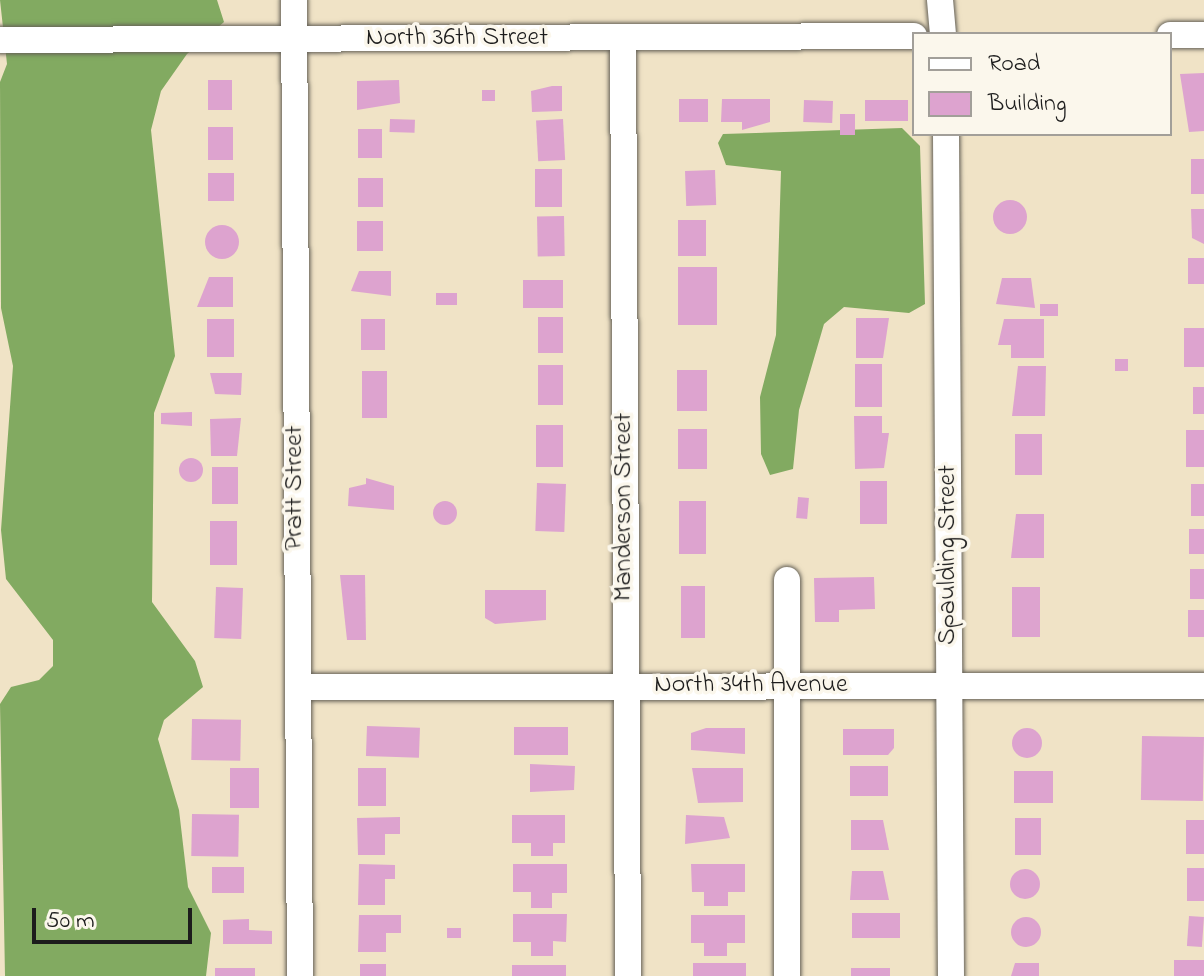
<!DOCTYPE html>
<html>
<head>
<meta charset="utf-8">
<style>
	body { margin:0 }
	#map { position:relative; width:1204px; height:976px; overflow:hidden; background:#f0e3c6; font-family:"Indie Flower",sans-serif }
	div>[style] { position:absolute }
	.forest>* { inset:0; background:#82aa61 }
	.building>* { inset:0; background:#dda3cf; transform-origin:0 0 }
	.round { border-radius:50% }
	.roads { filter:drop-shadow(0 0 2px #666258) drop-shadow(0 0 2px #666258) }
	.minor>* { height:26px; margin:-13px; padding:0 13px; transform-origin:13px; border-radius:13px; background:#fff }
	span { translate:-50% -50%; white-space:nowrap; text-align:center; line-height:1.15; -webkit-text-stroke:7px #fbf7ec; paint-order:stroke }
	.street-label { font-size:26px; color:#1c1c1c }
	.legend { position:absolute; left:912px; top:32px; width:260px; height:104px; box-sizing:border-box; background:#fbf7ec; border:2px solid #a29f99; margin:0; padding:10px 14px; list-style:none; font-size:24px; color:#1c1c1c }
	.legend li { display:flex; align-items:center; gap:16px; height:40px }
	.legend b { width:40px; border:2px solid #a29f99 }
	.scale { position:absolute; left:32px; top:908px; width:160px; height:36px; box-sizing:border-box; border:4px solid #1c1c1c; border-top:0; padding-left:10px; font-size:24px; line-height:28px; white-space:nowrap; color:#1c1c1c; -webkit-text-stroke:6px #fbf7ec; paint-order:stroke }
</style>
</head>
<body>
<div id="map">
	<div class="forest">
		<div style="clip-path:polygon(0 0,217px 0,224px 22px,187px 54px,161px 91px,151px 130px,175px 356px,154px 413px,152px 602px,195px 661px,203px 687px,164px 720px,158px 739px,179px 810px,188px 887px,211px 933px,206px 976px,5px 976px,0 704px,11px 687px,39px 680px,53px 666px,53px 640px,6px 579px,1px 530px,13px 366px,1px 308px,0 82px,7px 64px)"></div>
		<div style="clip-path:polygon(902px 128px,920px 146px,925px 304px,909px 313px,844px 307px,824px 324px,799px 410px,793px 469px,770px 475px,761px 454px,760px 397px,776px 335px,781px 171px,726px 165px,718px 143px,723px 134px)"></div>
	</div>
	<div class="building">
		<div style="clip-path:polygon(1204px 73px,1204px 131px,1189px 132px,1180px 74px)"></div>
		<div style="left:232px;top:80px;width:30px;height:24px;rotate:90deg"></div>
		<div style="clip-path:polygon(399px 80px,400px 103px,357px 110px,357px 81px)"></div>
		<div style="clip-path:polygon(552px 86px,562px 86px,562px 111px,532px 112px,531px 91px)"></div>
		<div style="left:482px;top:90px;width:13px;height:11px"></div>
		<div style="left:679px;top:99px;width:29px;height:23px"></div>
		<div style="clip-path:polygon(722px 99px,770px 99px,770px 122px,742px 130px,742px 122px,721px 122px)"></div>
		<div style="left:804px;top:100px;width:29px;height:22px;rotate:2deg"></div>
		<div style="left:865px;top:100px;width:43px;height:21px"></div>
		<div style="left:840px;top:114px;width:15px;height:21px"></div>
		<div style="left:390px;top:119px;width:25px;height:13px;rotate:2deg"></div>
		<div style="left:563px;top:119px;width:41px;height:27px;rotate:87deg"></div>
		<div style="left:233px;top:127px;width:33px;height:25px;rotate:90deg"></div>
		<div style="left:358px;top:129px;width:24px;height:29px"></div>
		<div style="left:1191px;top:159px;width:13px;height:35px"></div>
		<div style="left:535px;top:169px;width:27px;height:38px"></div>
		<div style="left:715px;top:170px;width:35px;height:30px;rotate:88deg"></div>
		<div style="left:208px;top:173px;width:26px;height:28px"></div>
		<div style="left:358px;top:178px;width:25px;height:29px"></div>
		<div class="round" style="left:993px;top:200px;width:34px;height:34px"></div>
		<div style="clip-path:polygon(1191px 209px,1204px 209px,1204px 244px,1192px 238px)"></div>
		<div style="left:564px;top:216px;width:40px;height:27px;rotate:89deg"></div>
		<div style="left:706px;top:220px;width:36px;height:28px;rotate:90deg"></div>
		<div style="left:357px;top:221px;width:26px;height:30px"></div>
		<div class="round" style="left:205px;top:225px;width:34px;height:34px"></div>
		<div style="left:1188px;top:258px;width:16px;height:26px"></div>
		<div style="left:678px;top:267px;width:39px;height:58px"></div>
		<div style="clip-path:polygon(359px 271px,391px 271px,391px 296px,351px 291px)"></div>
		<div style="clip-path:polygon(209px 277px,233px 277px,233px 307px,197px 307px)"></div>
		<div style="clip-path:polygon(1002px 278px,1031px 278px,1035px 308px,996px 304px)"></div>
		<div style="left:523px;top:280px;width:40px;height:28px"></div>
		<div style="left:436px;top:293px;width:21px;height:12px"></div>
		<div style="left:1040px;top:304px;width:18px;height:12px"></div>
		<div style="left:538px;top:317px;width:25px;height:36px"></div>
		<div style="clip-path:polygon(856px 318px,889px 318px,883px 358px,856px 358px)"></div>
		<div style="left:207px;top:319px;width:27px;height:38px"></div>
		<div style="left:361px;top:319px;width:24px;height:31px"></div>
		<div style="clip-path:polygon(1004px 319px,1044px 319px,1044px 358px,1011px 358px,1011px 345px,998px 345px)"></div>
		<div style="left:1184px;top:328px;width:20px;height:39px"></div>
		<div style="left:1115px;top:359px;width:13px;height:12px"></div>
		<div style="left:855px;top:364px;width:27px;height:43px"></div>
		<div style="left:538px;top:365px;width:25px;height:40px"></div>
		<div style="clip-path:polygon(1018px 366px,1046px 366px,1045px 416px,1012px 416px)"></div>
		<div style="left:677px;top:370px;width:30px;height:41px"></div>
		<div style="left:362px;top:371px;width:25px;height:47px"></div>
		<div style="clip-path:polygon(210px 373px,242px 373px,241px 395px,215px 394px)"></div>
		<div style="left:1193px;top:387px;width:11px;height:27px"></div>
		<div style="clip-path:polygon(192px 412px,192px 426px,161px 424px,161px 413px)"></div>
		<div style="clip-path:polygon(854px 416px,882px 416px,882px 433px,889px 433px,884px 468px,855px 469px)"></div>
		<div style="clip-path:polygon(241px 418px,237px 456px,211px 456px,210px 419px)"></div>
		<div style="left:536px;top:425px;width:27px;height:42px"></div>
		<div style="left:707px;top:429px;width:40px;height:29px;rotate:90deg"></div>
		<div style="left:1186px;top:430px;width:18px;height:37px"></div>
		<div style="left:1015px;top:434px;width:27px;height:41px"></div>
		<div class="round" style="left:179px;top:458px;width:24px;height:24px"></div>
		<div style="left:212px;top:467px;width:26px;height:37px"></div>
		<div style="clip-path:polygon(366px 478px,394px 486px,394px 510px,348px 506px,349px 488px,366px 484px)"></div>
		<div style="left:860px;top:481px;width:27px;height:43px"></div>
		<div style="left:537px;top:483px;width:29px;height:48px;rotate:2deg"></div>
		<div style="left:1191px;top:484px;width:13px;height:32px"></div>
		<div style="left:798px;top:497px;width:11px;height:21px;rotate:5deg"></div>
		<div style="left:679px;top:501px;width:27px;height:53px"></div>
		<div class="round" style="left:433px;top:501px;width:24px;height:24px"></div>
		<div style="clip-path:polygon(1016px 514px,1044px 514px,1044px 558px,1011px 558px)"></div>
		<div style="left:210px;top:521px;width:27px;height:44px"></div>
		<div style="left:1189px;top:529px;width:15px;height:25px"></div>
		<div style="left:1190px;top:569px;width:14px;height:30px"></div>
		<div style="clip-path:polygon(340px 575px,365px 575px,366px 640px,347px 640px)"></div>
		<div style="clip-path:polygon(874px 577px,875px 609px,839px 610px,839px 622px,815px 622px,814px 578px)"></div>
		<div style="left:681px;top:586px;width:24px;height:52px"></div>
		<div style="left:216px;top:587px;width:27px;height:51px;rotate:2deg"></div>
		<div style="left:1012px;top:587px;width:28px;height:50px"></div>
		<div style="clip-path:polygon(485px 590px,546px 590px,546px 620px,495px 624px,485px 618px)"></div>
		<div style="left:1204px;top:610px;width:27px;height:16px;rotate:90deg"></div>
		<div style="left:192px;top:719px;width:49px;height:41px;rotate:1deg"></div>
		<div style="left:367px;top:726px;width:53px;height:30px;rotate:2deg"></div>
		<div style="left:514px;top:727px;width:54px;height:28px"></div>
		<div class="round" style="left:1012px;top:728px;width:30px;height:30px"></div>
		<div style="clip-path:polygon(706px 728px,745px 728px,745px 754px,691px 750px,691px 733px)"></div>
		<div style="clip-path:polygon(843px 729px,894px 729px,894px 748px,888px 755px,843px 755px)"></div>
		<div style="left:1142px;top:736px;width:62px;height:64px;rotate:1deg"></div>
		<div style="clip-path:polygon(530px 764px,575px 766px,574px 790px,530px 792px)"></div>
		<div style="left:850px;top:766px;width:38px;height:30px"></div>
		<div style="left:230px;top:768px;width:29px;height:40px"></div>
		<div style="left:358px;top:768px;width:28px;height:38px"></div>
		<div style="clip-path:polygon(692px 768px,743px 768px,743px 802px,698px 803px)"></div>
		<div style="left:1053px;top:771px;width:32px;height:39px;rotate:90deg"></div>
		<div style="left:192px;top:814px;width:47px;height:42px;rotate:1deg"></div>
		<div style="clip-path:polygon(512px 815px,565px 815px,565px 843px,553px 843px,553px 856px,531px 856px,531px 843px,512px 843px)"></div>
		<div style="clip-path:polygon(686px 815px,724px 817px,730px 838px,685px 844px)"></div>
		<div style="clip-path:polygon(400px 817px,400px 834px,385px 834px,385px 855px,358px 855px,357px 818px)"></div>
		<div style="left:1015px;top:818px;width:26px;height:37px"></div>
		<div style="clip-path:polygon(851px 820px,883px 820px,889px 850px,851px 850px)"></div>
		<div style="left:1186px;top:820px;width:18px;height:34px"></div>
		<div style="clip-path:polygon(359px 864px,395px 865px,395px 879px,385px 879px,385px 905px,358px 905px)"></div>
		<div style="clip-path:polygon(513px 864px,567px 864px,567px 893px,552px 893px,552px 908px,531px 908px,531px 892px,513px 892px)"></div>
		<div style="clip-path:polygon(691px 864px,745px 864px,745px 892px,728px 892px,728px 906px,704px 906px,704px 892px,692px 892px)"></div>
		<div style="left:212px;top:867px;width:32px;height:26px"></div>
		<div style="left:1187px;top:868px;width:17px;height:33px"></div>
		<div class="round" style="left:1010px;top:869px;width:30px;height:30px"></div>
		<div style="clip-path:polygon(852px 871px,883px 871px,889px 900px,850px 900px)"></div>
		<div style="left:852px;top:913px;width:48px;height:25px"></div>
		<div style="clip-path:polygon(513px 914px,567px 914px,566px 942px,553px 941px,553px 956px,531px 956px,531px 942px,513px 942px)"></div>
		<div style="clip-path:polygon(359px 915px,401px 915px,401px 933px,386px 933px,386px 952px,358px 952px)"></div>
		<div style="clip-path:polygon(691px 915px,745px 915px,745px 943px,727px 943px,727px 956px,704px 956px,704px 943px,691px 943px)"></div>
		<div style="left:1189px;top:916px;width:15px;height:30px;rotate:4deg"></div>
		<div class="round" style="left:1011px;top:917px;width:30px;height:30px"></div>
		<div style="clip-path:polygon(249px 919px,249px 930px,272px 931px,272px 944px,223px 944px,223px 920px)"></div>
		<div style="left:461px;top:928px;width:10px;height:14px;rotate:90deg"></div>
		<div style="left:1174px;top:960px;width:30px;height:16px"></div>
		<div style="left:693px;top:963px;width:53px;height:13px"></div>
		<div style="clip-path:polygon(1015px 963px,1039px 963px,1039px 976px,1011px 976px)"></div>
		<div style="left:360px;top:964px;width:26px;height:12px"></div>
		<div style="left:512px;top:965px;width:54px;height:11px"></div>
		<div style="left:215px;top:968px;width:40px;height:8px"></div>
		<div style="left:851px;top:968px;width:39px;height:8px"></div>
	</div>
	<div class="roads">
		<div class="minor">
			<div style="left:294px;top:0;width:976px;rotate:89.65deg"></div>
			<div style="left:940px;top:0;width:34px;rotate:85deg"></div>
			<div style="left:1170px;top:35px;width:34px"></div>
			<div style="left:623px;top:39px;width:937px;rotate:89.69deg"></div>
			<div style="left:0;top:40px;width:914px;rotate:-0.25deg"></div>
			<div style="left:946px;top:134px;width:842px;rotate:89.66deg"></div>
			<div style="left:787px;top:580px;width:396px;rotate:90deg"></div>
			<div style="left:298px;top:687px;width:906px;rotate:-0.06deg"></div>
		</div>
	</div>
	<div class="street-label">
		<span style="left:457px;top:39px">North 36th Street</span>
		<span style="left:296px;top:488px;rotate:-90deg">Pratt Street</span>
		<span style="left:625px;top:507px;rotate:-90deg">Manderson Street</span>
		<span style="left:949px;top:555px;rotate:-90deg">Spaulding Street</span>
		<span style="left:751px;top:686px">North 34th Avenue</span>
	</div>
	<ul class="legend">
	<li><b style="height:10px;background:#fff"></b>Road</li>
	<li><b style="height:22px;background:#dda3cf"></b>Building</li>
	</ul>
	<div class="scale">50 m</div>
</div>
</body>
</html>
